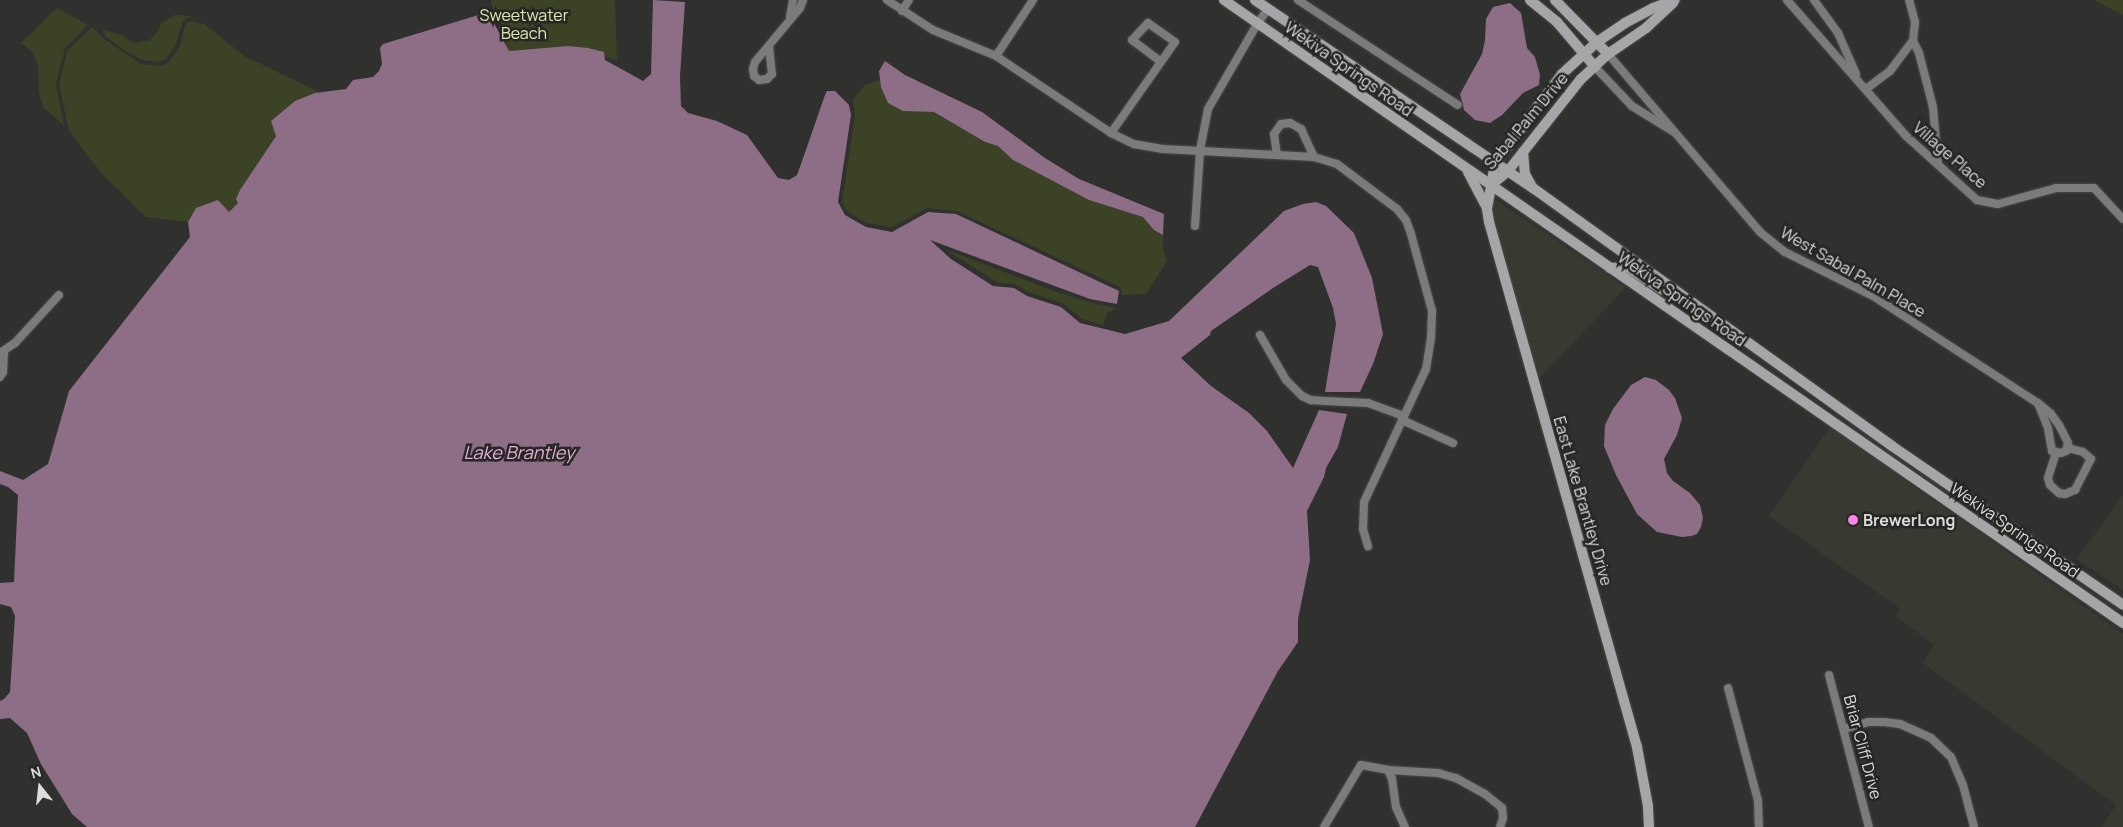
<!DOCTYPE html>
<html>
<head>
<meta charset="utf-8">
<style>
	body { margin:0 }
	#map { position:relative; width:2123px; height:827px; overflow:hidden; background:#30312e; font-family:Manrope,sans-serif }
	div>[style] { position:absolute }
	.built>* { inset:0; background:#383a32 }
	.green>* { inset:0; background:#3c4225 }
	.water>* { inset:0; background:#8d6e86 }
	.roads { filter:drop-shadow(0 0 1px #4c4c4a) drop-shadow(0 0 1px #4c4c4a) }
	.street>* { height:8px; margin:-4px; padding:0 4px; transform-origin:4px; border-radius:4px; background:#7c7b7c }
	.secondary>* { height:10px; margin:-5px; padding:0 5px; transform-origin:5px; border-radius:5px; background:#a7a5a7 }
	.dots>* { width:14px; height:14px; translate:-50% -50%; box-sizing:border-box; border:2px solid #262724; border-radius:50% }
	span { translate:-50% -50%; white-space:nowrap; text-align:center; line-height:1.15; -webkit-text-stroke:5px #262724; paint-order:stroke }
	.park-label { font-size:16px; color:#dde9ab }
	.street-label { font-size:16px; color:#dcdcdb }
	.poi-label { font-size:16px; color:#dcdcdb; font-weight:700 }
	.left { translate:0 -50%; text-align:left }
	.water-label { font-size:18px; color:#e3aed7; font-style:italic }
	.north { position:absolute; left:15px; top:762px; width:50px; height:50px; -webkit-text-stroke:4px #262724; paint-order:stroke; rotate:344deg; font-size:14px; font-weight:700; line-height:20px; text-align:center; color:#dcdcdb }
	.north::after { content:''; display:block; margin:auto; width:18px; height:22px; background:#dcdcdb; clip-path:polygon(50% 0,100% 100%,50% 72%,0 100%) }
</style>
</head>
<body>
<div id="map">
	<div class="built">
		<div style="clip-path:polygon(1493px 198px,1626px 287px,1538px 380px,1493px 221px)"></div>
		<div style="clip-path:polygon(1830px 427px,2123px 634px,2123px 827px,2102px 827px,2116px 805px,1923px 663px,1934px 645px,1896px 616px,1899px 611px,1898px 607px,1769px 516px)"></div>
		<div style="clip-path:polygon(2123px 495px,2123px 590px,2077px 559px)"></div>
	</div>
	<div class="green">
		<div style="clip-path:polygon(491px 0,615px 0,617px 61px,604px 56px,604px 52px,568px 46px,509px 51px,494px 16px)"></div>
		<div style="clip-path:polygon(2094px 0,2123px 0,2123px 15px)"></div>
		<div style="clip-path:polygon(57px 8px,88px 25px,65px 48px,56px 84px,64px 125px,44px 108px,39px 93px,38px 65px,32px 52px,21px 43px)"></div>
		<div style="clip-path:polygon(175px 15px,189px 16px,191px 18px,187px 18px,182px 23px,176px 44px,166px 59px,159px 62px,142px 60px,124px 50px,106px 37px,102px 30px,122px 35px,134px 43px,150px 40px,158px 31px,161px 23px)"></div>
		<div style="clip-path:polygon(189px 21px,204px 24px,246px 57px,321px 93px,295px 101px,271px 121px,276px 135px,240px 190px,237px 199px,238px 203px,233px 210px,229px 212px,226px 210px,196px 208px,188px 222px,146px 217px,103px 175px,69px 131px,59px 85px,67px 51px,92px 27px,104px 39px,141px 64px,160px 66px,168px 63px,180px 46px,185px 25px)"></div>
		<div style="clip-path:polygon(880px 80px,888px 103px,903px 111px,934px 112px,985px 142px,998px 146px,1013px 160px,1089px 200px,1143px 217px,1154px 230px,1163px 235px,1163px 250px,1167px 261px,1146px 294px,1122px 295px,1122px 291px,1118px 286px,957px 211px,927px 208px,892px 227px,867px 223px,848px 212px,842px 202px,855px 116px,853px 99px,865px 85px)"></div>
		<div style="clip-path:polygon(945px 249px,1054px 291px,1089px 302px,1117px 308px,1107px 313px,1103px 325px,1082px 319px,1062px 303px,1028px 292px,1015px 284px,998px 283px)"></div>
	</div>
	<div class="water">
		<div style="clip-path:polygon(653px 0,685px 2px,680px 76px,681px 106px,688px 113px,717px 121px,747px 135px,778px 178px,789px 180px,797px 175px,801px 164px,825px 95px,827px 91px,835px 91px,849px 105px,851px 115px,838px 202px,845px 215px,866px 227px,892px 232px,928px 212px,956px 214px,1119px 291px,1117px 304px,1090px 299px,930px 240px,951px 259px,993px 286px,1014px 288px,1027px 296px,1061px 307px,1080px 323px,1125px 334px,1169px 321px,1284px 211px,1303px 204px,1316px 202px,1326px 206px,1354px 233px,1372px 278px,1383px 334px,1373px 364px,1360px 392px,1325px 392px,1336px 324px,1333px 308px,1318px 267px,1310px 265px,1273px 288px,1211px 331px,1210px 335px,1181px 358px,1211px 386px,1249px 413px,1267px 431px,1293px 468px,1319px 410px,1347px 414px,1338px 447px,1326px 468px,1324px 477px,1307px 511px,1310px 560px,1298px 619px,1298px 642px,1278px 671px,1195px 827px,87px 827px,72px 814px,41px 764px,27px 733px,10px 718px,0 719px,0 701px,4px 699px,10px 692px,15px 616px,11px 607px,0 604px,0 583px,14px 582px,18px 495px,8px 487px,0 484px,0 471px,23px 480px,48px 464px,69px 391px,190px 237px,188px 222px,196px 208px,218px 200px,229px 212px,238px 203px,236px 199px,240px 190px,276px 136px,271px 121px,295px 101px,315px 93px,346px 89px,353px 80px,373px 77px,379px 71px,382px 64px,380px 48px,383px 44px,485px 13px,489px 14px,509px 51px,568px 46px,588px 48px,604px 52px,605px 60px,643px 81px,651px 74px)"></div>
		<div style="clip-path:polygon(1510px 3px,1521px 13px,1527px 48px,1535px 57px,1540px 75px,1539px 85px,1523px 93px,1502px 115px,1490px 123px,1475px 120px,1464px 110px,1460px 94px,1482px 54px,1485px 40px,1486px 19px,1493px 7px)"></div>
		<div style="clip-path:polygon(885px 61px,905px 75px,982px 112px,1045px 158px,1079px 179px,1164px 214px,1163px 235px,1154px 230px,1143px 217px,1089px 200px,1013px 160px,998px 146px,985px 142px,934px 112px,903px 111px,888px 103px,881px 87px,879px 71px)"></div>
		<div style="clip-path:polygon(1645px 377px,1656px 380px,1669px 390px,1675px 398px,1682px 418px,1677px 435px,1664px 459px,1667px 473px,1673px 481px,1690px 493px,1700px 505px,1703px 518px,1701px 527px,1697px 534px,1691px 536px,1682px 537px,1657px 532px,1637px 514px,1616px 475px,1604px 446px,1605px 425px,1613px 409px,1631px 385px)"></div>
	</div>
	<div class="roads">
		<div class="street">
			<div style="left:887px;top:0;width:55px;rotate:33.1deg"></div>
			<div style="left:933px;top:30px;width:68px;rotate:22.4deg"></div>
			<div style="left:996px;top:56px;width:138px;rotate:33.8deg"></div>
			<div style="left:1111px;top:133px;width:25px;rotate:26deg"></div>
			<div style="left:1134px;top:144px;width:29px;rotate:10deg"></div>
			<div style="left:1163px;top:149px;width:151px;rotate:3deg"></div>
			<div style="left:1314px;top:157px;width:24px;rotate:17deg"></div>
			<div style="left:1337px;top:164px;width:75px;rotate:36.9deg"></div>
			<div style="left:1397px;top:209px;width:14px;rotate:51deg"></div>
			<div style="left:1406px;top:220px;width:15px;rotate:70deg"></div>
			<div style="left:1411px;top:234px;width:80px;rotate:74.7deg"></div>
			<div style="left:1432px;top:311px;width:27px;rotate:92deg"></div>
			<div style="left:1431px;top:338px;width:31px;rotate:99deg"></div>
			<div style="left:1426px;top:369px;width:147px;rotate:115deg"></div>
			<div style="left:1364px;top:502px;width:27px;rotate:92deg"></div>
			<div style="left:1363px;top:529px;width:18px;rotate:74deg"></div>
			<div style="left:1298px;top:0;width:191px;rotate:33.3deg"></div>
			<div style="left:1787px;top:0;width:179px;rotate:48.8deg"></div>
			<div style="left:1905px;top:135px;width:97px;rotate:42.1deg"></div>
			<div style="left:1977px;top:200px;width:21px;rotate:11deg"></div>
			<div style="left:1998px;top:204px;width:60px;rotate:-15.4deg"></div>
			<div style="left:2056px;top:188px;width:38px"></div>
			<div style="left:2094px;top:188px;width:42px;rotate:46.9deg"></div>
			<div style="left:1814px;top:0;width:41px;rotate:54deg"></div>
			<div style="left:1838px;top:33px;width:45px;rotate:66.3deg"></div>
			<div style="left:902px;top:11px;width:13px;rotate:-58deg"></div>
			<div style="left:790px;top:17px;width:17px;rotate:-80deg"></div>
			<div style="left:1913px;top:41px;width:13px;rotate:63deg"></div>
			<div style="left:1919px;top:53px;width:56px;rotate:75.5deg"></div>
			<div style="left:1933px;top:107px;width:57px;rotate:85deg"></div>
			<div style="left:769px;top:46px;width:28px;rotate:84deg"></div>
			<div style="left:772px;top:74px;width:7px;rotate:135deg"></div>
			<div style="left:767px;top:79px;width:8px;rotate:173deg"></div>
			<div style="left:759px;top:80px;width:6px;rotate:-141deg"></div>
			<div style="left:754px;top:76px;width:7px;rotate:-98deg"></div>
			<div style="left:753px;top:69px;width:7px;rotate:-74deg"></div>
			<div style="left:755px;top:62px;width:70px;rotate:-50.2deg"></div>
			<div style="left:800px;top:8px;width:9px;rotate:-69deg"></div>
			<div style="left:1608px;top:54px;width:234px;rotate:49.5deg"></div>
			<div style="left:1760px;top:232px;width:32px;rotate:39deg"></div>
			<div style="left:1785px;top:252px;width:98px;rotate:26.6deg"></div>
			<div style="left:1873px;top:296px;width:197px;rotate:33deg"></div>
			<div style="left:996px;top:56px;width:67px;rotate:-56.5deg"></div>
			<div style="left:1595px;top:67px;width:54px;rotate:46.5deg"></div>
			<div style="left:1632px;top:106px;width:49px;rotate:31.8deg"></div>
			<div style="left:1866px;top:89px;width:30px;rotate:-37deg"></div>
			<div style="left:1890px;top:71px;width:38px;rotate:-53deg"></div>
			<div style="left:1913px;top:41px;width:19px;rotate:-84deg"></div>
			<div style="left:1915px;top:22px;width:23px;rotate:-105deg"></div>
			<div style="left:1111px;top:133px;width:111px;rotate:-54.9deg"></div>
			<div style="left:1175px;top:42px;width:33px;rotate:-145deg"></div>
			<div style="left:1148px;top:23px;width:23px;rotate:133deg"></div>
			<div style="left:1132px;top:40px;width:36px;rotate:37deg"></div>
			<div style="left:1277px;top:155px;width:21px;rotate:-98deg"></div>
			<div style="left:1274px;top:134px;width:12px;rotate:-55deg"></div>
			<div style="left:1281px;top:124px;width:9px;rotate:-6deg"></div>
			<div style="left:1290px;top:123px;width:13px;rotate:29deg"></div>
			<div style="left:1301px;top:129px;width:31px;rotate:65deg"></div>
			<div style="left:1195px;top:226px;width:76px;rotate:-86.2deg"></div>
			<div style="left:1200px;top:150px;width:42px;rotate:-79deg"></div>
			<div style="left:1208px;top:109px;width:98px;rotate:-60deg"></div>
			<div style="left:1257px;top:24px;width:19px;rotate:-54deg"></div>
			<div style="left:1260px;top:335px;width:52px;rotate:60deg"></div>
			<div style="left:1286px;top:380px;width:23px;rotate:45deg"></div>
			<div style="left:1302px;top:396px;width:10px;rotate:24deg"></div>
			<div style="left:1311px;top:400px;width:14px;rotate:4deg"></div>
			<div style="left:1325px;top:401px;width:43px;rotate:2.7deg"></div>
			<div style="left:1368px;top:403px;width:38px;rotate:20deg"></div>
			<div style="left:0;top:353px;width:18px;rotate:-34deg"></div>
			<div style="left:15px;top:343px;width:65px;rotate:-47.5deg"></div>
			<div style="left:0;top:377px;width:6px;rotate:-59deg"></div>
			<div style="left:3px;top:372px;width:20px;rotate:-87deg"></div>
			<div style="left:2038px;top:403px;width:17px;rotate:40deg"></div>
			<div style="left:2051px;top:414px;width:14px;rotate:54deg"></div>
			<div style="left:2059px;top:425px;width:20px;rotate:63deg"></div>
			<div style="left:2068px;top:443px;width:8px;rotate:104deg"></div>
			<div style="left:2066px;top:451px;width:5px;rotate:158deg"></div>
			<div style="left:2061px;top:453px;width:9px;rotate:-167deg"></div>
			<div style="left:2052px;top:451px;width:23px;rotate:-100deg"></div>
			<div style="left:2048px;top:428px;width:27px;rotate:-112deg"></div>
			<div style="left:1402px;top:420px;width:56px;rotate:24.3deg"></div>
			<div style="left:2056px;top:453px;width:26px;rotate:108deg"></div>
			<div style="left:2048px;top:478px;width:7px;rotate:74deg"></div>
			<div style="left:2050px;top:485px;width:12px;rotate:42deg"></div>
			<div style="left:2059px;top:493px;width:6px;rotate:9deg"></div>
			<div style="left:2065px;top:494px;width:11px;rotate:-22deg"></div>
			<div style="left:2075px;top:490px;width:35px;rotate:-63deg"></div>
			<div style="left:2091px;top:459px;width:11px;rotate:-139deg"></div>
			<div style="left:2083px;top:452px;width:16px;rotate:-165deg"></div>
			<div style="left:1829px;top:675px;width:157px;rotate:75.3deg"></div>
			<div style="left:1728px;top:688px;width:117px;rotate:75.1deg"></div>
			<div style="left:1758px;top:801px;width:26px;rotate:88deg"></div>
			<div style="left:1844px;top:729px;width:25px;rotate:-16deg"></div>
			<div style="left:1868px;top:722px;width:16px"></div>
			<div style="left:1884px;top:722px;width:16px;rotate:7deg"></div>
			<div style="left:1900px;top:724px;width:34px;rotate:24deg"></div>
			<div style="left:1931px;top:738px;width:28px;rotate:44deg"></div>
			<div style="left:1951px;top:757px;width:30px;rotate:67deg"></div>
			<div style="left:1963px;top:785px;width:43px;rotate:75.3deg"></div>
			<div style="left:1388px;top:770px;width:10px;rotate:66deg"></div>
			<div style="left:1392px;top:779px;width:28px;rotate:82deg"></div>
			<div style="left:1396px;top:807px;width:22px;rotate:66deg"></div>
			<div style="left:1324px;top:827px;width:72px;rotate:-59.2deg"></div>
			<div style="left:1361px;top:765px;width:27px;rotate:10deg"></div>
			<div style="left:1388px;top:770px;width:50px;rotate:3.4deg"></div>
			<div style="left:1438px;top:773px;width:19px;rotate:16deg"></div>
			<div style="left:1456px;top:778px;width:33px;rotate:29deg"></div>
			<div style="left:1485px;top:794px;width:22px;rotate:39deg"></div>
			<div style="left:1502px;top:808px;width:10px;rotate:84deg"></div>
			<div style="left:1503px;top:818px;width:9px;rotate:108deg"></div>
		</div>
		<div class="secondary">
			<div style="left:1224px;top:0;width:1094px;rotate:34.72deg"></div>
			<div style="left:1255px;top:0;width:336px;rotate:34.1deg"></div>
			<div style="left:1533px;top:188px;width:442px;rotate:35.7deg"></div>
			<div style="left:1892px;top:446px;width:280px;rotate:34.5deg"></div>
			<div style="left:1530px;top:0;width:35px;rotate:39deg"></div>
			<div style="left:1557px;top:22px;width:59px;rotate:49.8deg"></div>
			<div style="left:1555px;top:0;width:76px;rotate:45.5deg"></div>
			<div style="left:1523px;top:152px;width:22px;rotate:85deg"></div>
			<div style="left:1525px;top:174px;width:13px;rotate:61deg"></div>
			<div style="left:1468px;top:172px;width:41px;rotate:62.2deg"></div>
			<div style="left:1491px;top:185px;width:22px;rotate:-39deg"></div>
			<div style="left:1508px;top:171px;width:116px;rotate:-51.6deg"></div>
			<div style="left:1580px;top:80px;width:38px;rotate:-43deg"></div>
			<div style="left:1608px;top:54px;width:46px;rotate:-34.4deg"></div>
			<div style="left:1646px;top:28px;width:37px;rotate:-43deg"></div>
			<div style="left:1610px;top:268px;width:17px;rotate:-3deg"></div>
			<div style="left:1627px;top:267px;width:40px;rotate:32.9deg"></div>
			<div style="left:1661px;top:289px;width:14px;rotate:21deg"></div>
			<div style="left:1649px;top:827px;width:21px;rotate:-93deg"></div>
			<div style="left:1648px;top:806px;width:60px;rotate:-100.6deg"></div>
			<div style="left:1637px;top:747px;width:545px;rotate:-105.74deg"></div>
			<div style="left:1489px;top:222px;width:13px;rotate:-99deg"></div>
			<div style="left:1487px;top:209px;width:47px;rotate:-80.1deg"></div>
			<div style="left:1495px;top:163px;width:111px;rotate:-53deg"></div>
			<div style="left:1562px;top:74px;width:47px;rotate:-42.4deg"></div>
			<div style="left:1597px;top:42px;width:34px;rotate:-34deg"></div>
			<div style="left:1625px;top:23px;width:32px;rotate:-28deg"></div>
			<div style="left:1653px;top:8px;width:23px;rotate:-20deg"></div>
		</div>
	</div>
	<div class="dots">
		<div style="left:1853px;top:520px;background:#fa87e6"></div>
	</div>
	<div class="park-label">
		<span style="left:524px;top:24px">Sweetwater<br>Beach</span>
	</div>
	<div class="street-label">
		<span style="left:1349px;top:69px;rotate:35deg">Wekiva Springs Road</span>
		<span style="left:1526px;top:121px;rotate:-50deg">Sabal Palm Drive</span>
		<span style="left:1950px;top:155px;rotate:41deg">Village Place</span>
		<span style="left:1853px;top:272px;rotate:30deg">West Sabal Palm Place</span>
		<span style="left:1682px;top:299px;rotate:35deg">Wekiva Springs Road</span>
		<span style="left:1583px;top:501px;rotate:74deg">East Lake Brantley Drive</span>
		<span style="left:2015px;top:530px;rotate:35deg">Wekiva Springs Road</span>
		<span style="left:1863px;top:747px;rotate:75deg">Briar Cliff Drive</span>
	</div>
	<div class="poi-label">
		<span class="left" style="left:1863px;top:520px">BrewerLong</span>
	</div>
	<div class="water-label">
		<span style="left:519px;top:452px">Lake Brantley</span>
	</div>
	<div class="north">N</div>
</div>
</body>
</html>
